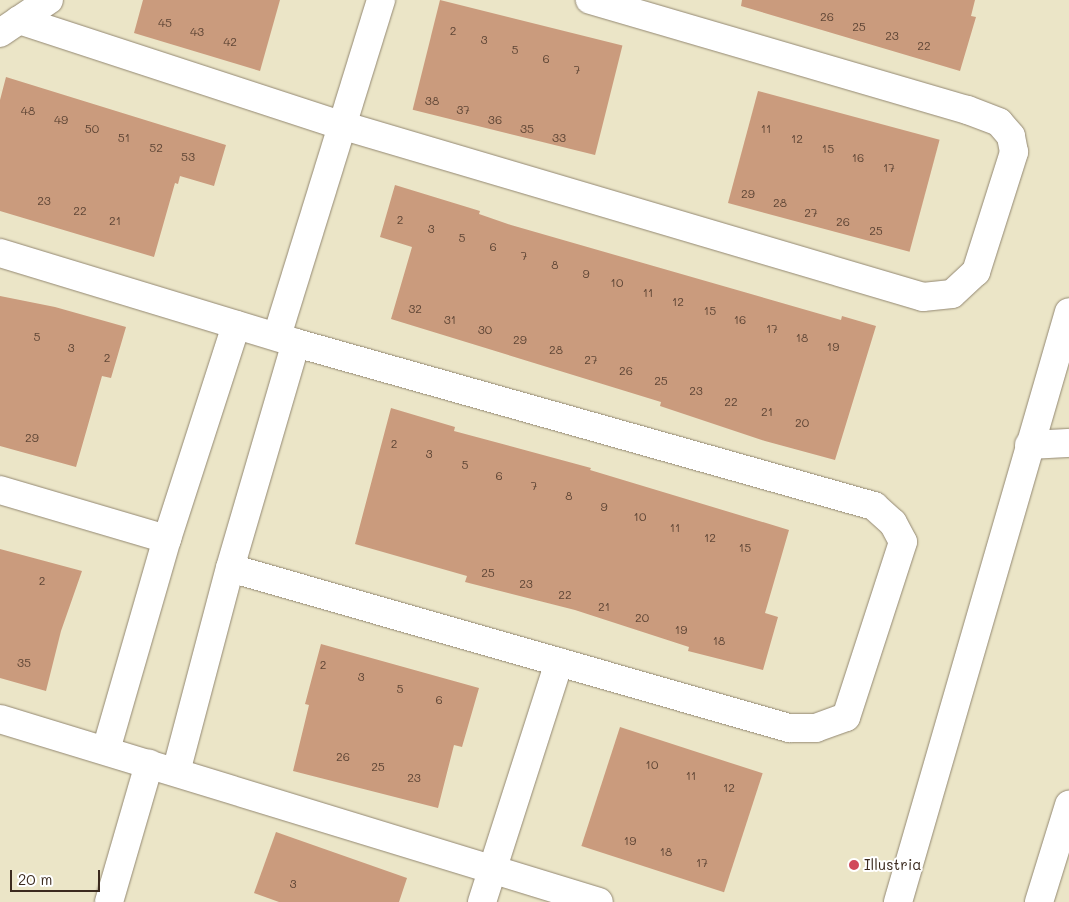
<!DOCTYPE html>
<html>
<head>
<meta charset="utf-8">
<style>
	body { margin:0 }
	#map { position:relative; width:1069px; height:902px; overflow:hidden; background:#ebe5c7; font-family:Mali,sans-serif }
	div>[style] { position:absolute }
	.building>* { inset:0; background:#ca9b7d; transform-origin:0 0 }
	.roads { filter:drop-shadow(0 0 1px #938872) drop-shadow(0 0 1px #938872) }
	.street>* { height:28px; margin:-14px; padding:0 14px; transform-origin:14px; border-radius:14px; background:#fff }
	.secondary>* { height:28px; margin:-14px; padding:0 14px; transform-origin:14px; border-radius:14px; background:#fff }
	.dots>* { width:14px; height:14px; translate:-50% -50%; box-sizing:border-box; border:2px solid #fff; border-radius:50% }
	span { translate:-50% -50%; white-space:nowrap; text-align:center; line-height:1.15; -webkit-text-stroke:4px #fff; paint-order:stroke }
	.number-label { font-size:12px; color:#5f4636 }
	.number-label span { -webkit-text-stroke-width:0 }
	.poi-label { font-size:15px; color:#3b2a1e }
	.left { translate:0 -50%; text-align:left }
	.scale { position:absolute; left:10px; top:870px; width:90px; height:22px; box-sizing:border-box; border:2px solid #3b2a1e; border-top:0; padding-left:6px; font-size:15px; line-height:18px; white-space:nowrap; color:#3b2a1e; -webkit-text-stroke:4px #fff; paint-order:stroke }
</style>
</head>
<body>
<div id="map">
	<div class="building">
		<div style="clip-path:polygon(143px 0,280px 0,260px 71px,134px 33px)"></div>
		<div style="left:440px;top:0;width:188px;height:113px;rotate:14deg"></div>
		<div style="clip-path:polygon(742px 0,975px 0,971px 16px,976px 17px,960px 71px,741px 6px)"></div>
		<div style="clip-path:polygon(6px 77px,226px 145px,214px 186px,180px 176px,178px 184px,175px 183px,154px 257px,0 211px,0 100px)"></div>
		<div style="left:758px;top:91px;width:188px;height:116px;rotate:15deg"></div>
		<div style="clip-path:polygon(395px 185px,480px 211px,479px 214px,511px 225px,841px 320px,842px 316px,876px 326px,835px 460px,765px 441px,660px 406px,661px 402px,391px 319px,412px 247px,380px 237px)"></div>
		<div style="clip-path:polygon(0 296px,55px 307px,126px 327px,111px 378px,102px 376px,76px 467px,0 446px)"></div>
		<div style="clip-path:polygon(391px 408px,455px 427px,454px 431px,591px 468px,590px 470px,789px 530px,765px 613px,778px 617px,763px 670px,688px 651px,689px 647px,575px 610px,465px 582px,467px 576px,355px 544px)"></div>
		<div style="clip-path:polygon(0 549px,82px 571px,61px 631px,46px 691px,0 678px)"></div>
		<div style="clip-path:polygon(321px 644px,479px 688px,462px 747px,454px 745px,438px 808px,293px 771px,309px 705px,305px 704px)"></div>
		<div style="left:620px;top:727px;width:150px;height:125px;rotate:18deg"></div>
		<div style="clip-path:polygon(276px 832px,407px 878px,399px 902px,279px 902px,254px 893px)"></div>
	</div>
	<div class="roads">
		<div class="street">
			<div style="left:19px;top:20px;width:339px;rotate:18.1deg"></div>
			<div style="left:341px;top:125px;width:607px;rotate:16.46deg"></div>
			<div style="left:923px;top:297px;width:29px;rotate:-6deg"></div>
			<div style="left:952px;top:294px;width:33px;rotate:-43deg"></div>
			<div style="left:976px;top:272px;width:126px;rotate:-72.4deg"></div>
			<div style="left:1014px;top:152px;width:16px;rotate:-101deg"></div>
			<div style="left:1011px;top:136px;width:18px;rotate:-131deg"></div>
			<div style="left:999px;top:122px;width:34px;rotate:-159deg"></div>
			<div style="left:967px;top:110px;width:393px;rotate:-163.7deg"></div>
			<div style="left:0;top:33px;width:59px;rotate:-34deg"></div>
			<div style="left:0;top:253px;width:309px;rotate:16.9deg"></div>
			<div style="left:296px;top:343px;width:601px;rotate:15.75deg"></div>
			<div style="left:874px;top:506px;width:25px;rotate:42deg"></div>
			<div style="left:893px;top:523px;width:21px;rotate:62deg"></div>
			<div style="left:903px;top:542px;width:184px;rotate:108deg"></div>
			<div style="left:846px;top:717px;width:32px;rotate:160deg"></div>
			<div style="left:816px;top:728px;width:27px;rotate:180deg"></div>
			<div style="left:789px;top:728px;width:581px;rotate:-164.03deg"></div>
			<div style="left:277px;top:336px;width:352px;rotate:-72.8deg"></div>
			<div style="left:1029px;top:445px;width:40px;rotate:-2.9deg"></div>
			<div style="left:0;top:490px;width:174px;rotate:16.4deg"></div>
			<div style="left:0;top:719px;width:626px;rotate:16.99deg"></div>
			<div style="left:106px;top:750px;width:220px;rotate:-73.9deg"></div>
			<div style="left:167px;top:539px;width:225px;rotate:-72.1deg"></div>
			<div style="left:176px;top:772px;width:211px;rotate:-75.2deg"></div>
			<div style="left:230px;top:568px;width:234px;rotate:-73.7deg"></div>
			<div style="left:109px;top:902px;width:144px;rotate:-73.8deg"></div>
			<div style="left:482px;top:902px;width:252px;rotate:-72.2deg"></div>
			<div style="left:1039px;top:902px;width:102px;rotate:-72.8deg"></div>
		</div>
		<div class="secondary">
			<div style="left:898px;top:902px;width:614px;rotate:-73.84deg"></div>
		</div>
	</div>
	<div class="dots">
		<div style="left:854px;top:865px;background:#d1495b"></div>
	</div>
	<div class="number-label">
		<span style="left:827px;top:17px">26</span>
		<span style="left:165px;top:23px">45</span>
		<span style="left:859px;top:27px">25</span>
		<span style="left:453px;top:31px">2</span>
		<span style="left:197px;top:32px">43</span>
		<span style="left:892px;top:36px">23</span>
		<span style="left:484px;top:40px">3</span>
		<span style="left:230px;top:42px">42</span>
		<span style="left:924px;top:46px">22</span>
		<span style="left:515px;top:50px">5</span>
		<span style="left:546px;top:59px">6</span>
		<span style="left:577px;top:70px">7</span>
		<span style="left:432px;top:101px">38</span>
		<span style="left:463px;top:110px">37</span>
		<span style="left:28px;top:111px">48</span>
		<span style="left:61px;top:120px">49</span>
		<span style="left:495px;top:120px">36</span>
		<span style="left:92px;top:129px">50</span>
		<span style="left:527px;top:129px">35</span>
		<span style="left:766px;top:129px">11</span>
		<span style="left:124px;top:138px">51</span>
		<span style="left:559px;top:138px">33</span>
		<span style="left:797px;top:139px">12</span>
		<span style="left:156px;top:148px">52</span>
		<span style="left:828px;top:149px">15</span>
		<span style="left:188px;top:157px">53</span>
		<span style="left:858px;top:158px">16</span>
		<span style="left:889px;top:168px">17</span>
		<span style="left:748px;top:194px">29</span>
		<span style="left:44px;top:201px">23</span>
		<span style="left:780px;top:203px">28</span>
		<span style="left:80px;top:211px">22</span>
		<span style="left:811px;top:213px">27</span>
		<span style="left:400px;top:220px">2</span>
		<span style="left:115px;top:221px">21</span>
		<span style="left:843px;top:222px">26</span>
		<span style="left:431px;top:229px">3</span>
		<span style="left:876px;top:231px">25</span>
		<span style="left:462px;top:238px">5</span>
		<span style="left:493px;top:247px">6</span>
		<span style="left:524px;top:256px">7</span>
		<span style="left:555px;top:265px">8</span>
		<span style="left:586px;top:274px">9</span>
		<span style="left:617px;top:283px">10</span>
		<span style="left:648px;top:293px">11</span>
		<span style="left:678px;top:302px">12</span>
		<span style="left:415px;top:309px">32</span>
		<span style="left:710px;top:311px">15</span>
		<span style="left:450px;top:320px">31</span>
		<span style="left:740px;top:320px">16</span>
		<span style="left:772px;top:329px">17</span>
		<span style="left:485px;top:330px">30</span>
		<span style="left:37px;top:337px">5</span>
		<span style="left:802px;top:338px">18</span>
		<span style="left:520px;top:340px">29</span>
		<span style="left:833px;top:347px">19</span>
		<span style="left:71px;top:348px">3</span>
		<span style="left:556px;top:350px">28</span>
		<span style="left:107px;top:358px">2</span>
		<span style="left:591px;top:360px">27</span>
		<span style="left:626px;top:371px">26</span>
		<span style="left:661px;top:381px">25</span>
		<span style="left:696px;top:391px">23</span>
		<span style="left:731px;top:402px">22</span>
		<span style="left:767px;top:412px">21</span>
		<span style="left:802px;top:423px">20</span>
		<span style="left:32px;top:438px">29</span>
		<span style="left:394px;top:444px">2</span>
		<span style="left:429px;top:454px">3</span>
		<span style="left:465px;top:465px">5</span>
		<span style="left:499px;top:476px">6</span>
		<span style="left:534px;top:486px">7</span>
		<span style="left:569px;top:496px">8</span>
		<span style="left:604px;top:507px">9</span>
		<span style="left:640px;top:517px">10</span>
		<span style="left:675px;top:528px">11</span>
		<span style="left:710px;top:538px">12</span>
		<span style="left:745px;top:548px">15</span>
		<span style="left:488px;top:573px">25</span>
		<span style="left:42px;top:581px">2</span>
		<span style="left:526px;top:584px">23</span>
		<span style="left:565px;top:595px">22</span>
		<span style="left:604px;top:607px">21</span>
		<span style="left:642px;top:618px">20</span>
		<span style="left:681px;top:630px">19</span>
		<span style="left:719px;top:641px">18</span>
		<span style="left:24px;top:663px">35</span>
		<span style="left:323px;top:665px">2</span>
		<span style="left:361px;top:677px">3</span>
		<span style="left:400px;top:689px">5</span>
		<span style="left:439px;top:700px">6</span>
		<span style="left:343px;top:757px">26</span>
		<span style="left:652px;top:765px">10</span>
		<span style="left:378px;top:767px">25</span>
		<span style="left:691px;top:776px">11</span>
		<span style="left:414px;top:778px">23</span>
		<span style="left:729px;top:788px">12</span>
		<span style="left:630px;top:841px">19</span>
		<span style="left:666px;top:852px">18</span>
		<span style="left:702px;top:863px">17</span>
		<span style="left:293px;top:884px">3</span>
	</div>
	<div class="poi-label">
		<span class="left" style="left:864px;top:865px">Illustria</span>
	</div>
	<div class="scale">20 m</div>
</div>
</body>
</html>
